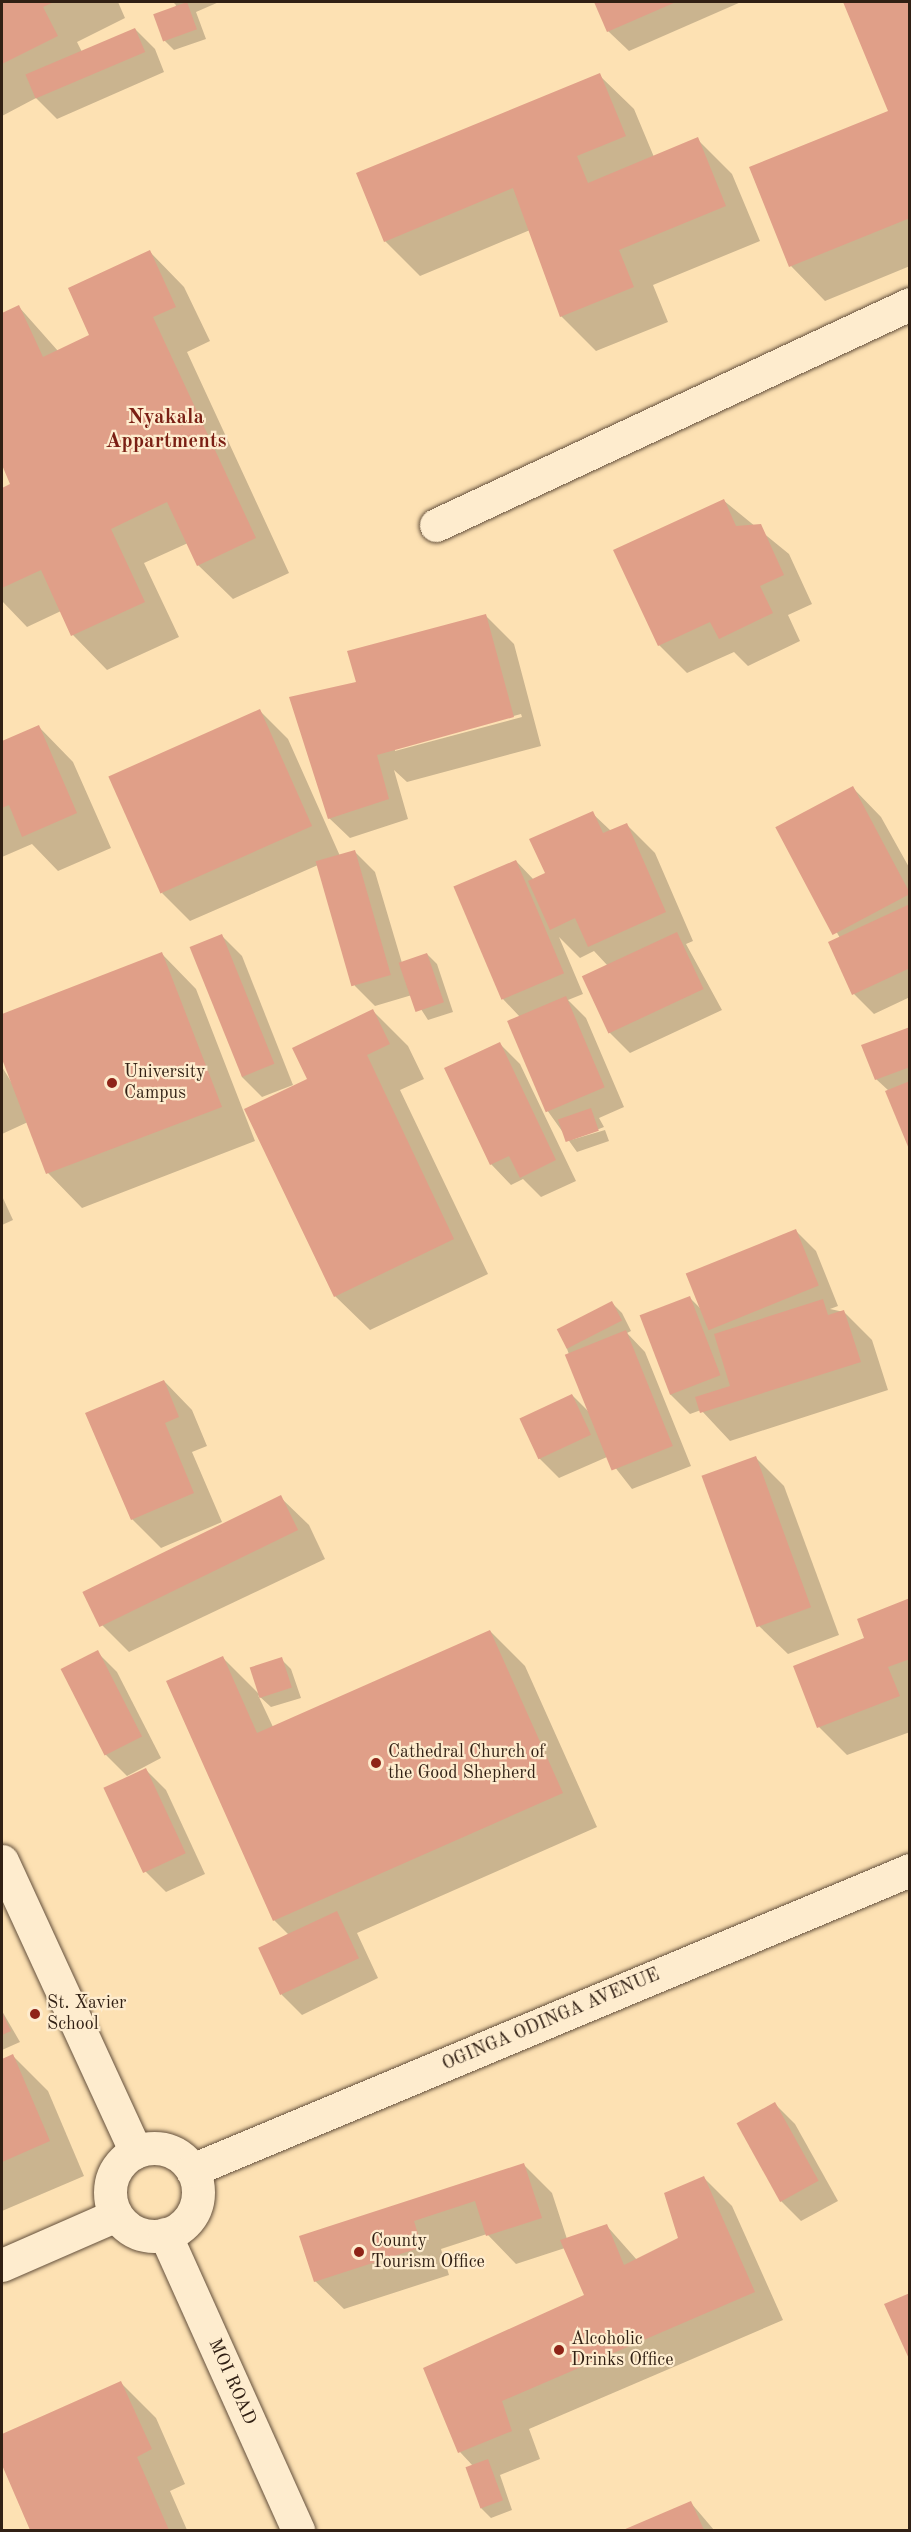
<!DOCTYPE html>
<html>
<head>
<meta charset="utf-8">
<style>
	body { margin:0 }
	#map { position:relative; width:911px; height:2532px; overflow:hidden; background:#fde1b3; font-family:"Old Standard TT",serif }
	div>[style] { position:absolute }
	.shadow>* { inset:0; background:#0003 }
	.building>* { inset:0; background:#e09f88; transform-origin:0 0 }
	.roads { filter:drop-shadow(0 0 2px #64503c) drop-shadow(0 0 2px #64503c) }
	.minor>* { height:33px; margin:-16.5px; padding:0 16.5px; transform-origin:16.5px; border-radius:16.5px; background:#feecce }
	.minor>.ring { margin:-16.5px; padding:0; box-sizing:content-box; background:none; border:33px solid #feecce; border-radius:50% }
	.dots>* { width:16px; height:16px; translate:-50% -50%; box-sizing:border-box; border:3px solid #feecce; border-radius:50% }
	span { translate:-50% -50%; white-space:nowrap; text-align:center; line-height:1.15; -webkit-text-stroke:4.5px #feecce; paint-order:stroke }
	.poi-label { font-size:18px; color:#312014 }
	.left { translate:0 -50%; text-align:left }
	.street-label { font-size:18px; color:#312014 }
	.quarter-label { font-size:21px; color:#7a1f14; font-weight:700 }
	.frame { position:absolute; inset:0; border:3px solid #312014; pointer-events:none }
</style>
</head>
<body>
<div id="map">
	<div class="shadow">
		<div style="clip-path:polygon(2px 2px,118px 2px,125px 18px,77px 42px,82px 52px,135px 29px,155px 49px,164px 72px,57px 119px,36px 98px,2px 116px)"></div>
		<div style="clip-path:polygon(173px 2px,219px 2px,196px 12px,206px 39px,174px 50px,164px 40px,176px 5px)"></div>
		<div style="clip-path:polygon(595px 2px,741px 2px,629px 51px,608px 31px)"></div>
		<div style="clip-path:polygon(845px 2px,910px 2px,910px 266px,825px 301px,791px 266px,890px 112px)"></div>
		<div style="clip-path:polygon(599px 75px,634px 109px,654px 157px,697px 139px,732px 174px,760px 241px,653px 285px,668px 322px,596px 351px,561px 316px,530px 230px,420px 276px,385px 241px)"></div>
		<div style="clip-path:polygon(150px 252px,184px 287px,210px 341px,187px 352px,289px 573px,233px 599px,198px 565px,188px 543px,144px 563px,179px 637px,107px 670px,73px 635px,61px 611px,27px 627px,2px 601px,2px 490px,12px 484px,2px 461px,2px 314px,19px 307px,58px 351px,91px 336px)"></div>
		<div style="clip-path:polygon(723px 500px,789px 554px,812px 604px,788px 615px,800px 641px,748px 666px,734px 652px,687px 673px,659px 645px)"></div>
		<div style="clip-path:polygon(evenodd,486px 616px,514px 644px,541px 746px,407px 782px,394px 770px,408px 819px,350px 838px,329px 818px,355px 684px,486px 616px,521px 714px,522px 717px,395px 751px,395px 748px,521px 714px)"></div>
		<div style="clip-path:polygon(260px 711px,288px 739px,340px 856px,355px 852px,375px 872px,402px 963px,427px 954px,437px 964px,453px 1012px,428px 1020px,412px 995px,375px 1006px,355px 986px,318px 865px,190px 921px,162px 893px)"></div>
		<div style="clip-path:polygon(39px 727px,73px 762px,111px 848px,58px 871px,32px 844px,2px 857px,2px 743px)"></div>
		<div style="clip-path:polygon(853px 788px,881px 817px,910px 869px,910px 997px,874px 1014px,854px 994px,840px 938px,777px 828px)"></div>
		<div style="clip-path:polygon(592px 813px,611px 831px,626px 824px,655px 853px,693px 941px,686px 944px,722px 1010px,630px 1053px,609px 1032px,584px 977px,608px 966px,594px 951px,580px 958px,559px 937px,583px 994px,568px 1000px,586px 1018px,624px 1107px,599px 1118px,604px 1127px,571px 1140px,605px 1130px,609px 1141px,577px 1152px,547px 1110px,520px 1017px,502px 998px,516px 861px,534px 880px,547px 874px)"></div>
		<div style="clip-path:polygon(222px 936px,242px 956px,293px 1085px,262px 1097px,242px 1077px)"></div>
		<div style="clip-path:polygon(162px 954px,196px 989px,255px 1141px,82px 1208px,48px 1173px,28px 1122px,2px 1134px,2px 1067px,15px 1088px,2px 1054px,2px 1015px)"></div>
		<div style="clip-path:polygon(373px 1011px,408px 1046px,424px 1079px,400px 1090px,488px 1274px,370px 1330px,335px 1296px,309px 1080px)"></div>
		<div style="clip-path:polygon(910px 1029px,910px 1145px,889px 1091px,876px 1079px)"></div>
		<div style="clip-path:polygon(500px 1044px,520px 1064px,576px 1181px,541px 1197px,523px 1179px,511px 1185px,491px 1164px)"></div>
		<div style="clip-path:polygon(2px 1196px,13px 1220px,2px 1225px)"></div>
		<div style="clip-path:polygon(796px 1231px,816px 1251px,838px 1306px,830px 1309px,844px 1312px,872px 1340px,888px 1390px,730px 1441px,701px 1410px,690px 1414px,670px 1394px,690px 1298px,701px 1309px)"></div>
		<div style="clip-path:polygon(612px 1303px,622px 1313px,631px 1331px,627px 1333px,645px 1352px,691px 1466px,632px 1489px,607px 1457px,559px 1478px,539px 1458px,572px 1395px,590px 1413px,566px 1346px)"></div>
		<div style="clip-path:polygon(164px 1381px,192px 1410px,207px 1446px,192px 1452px,222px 1522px,161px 1548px,132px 1519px)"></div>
		<div style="clip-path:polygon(756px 1458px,784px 1486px,839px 1635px,788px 1654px,759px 1626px)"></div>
		<div style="clip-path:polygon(280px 1497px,309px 1525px,325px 1559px,129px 1652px,101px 1624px)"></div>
		<div style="clip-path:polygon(910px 1600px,910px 1732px,847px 1755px,819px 1727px,866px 1639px)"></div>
		<div style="clip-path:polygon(490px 1631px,525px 1666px,597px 1827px,357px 1933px,378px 1978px,302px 2015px,282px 1995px,260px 1949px,289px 1935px,274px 1920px,223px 1658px,260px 1695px,281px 1659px,291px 1669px,301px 1698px,271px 1707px,258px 1695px,273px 1727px)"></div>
		<div style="clip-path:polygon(97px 1652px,117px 1672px,161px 1758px,127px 1776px,106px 1755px,63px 1670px)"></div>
		<div style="clip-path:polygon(146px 1770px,166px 1790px,205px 1874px,166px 1892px,146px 1872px)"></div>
		<div style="clip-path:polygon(2px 2011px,20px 2042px,2px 2050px)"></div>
		<div style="clip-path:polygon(13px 2056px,48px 2091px,84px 2176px,2px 2211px,2px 2061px)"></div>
		<div style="clip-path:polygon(775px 2104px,795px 2124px,838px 2201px,801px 2221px,781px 2201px)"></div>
		<div style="clip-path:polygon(524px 2165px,552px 2193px,567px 2239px,606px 2225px,637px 2260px,679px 2238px,703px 2177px,732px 2206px,783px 2320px,529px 2429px,540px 2459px,500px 2475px,512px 2510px,491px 2518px,481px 2508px,473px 2466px,460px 2452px,586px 2296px,565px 2248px,516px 2264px,487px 2234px,441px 2249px,449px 2275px,344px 2309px,315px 2281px,301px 2237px)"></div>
		<div style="clip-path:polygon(121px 2383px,156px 2418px,185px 2484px,170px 2491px,187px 2530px,32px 2530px,2px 2462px,2px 2436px)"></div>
		<div style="clip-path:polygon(691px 2503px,714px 2530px,626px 2530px)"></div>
	</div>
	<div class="building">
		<div style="clip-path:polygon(2px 2px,54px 2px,43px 7px,58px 36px,2px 64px)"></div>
		<div style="left:187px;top:2px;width:29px;height:36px;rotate:70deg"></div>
		<div style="clip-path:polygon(594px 2px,676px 2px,607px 32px)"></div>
		<div style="clip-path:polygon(843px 2px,910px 2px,910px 218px,789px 267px,749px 167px,888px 111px)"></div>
		<div style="left:135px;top:28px;width:26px;height:119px;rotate:67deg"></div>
		<div style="clip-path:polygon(600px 73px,626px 136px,577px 156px,588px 183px,698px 137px,726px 206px,619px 250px,634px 287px,560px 317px,513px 188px,384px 242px,356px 173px)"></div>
		<div style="clip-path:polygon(150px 250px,176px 307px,153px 317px,256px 538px,197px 566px,167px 502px,111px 529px,145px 602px,71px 636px,41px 570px,2px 588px,2px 488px,10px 484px,2px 465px,2px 313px,19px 305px,43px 357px,89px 335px,68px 288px)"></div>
		<div style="clip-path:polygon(724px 499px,736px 526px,761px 524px,784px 575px,760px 586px,773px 613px,719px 639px,710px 622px,658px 646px,613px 550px)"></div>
		<div style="clip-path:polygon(486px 614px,514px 717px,377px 755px,389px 799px,328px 819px,289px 697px,356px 682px,347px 651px)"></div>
		<div style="left:260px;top:709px;width:128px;height:166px;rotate:66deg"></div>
		<div style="clip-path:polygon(39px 725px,77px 813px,22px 837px,9px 805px,2px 808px,2px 741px)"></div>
		<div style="left:853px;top:786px;width:122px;height:88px;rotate:62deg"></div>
		<div style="clip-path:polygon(593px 811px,603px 833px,627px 823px,666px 912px,588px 947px,575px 918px,550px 930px,528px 881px,545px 873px,529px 839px)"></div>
		<div style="left:355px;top:850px;width:130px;height:41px;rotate:74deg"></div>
		<div style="left:516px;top:860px;width:123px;height:68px;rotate:67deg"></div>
		<div style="clip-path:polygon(910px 904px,910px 968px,852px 995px,828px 942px)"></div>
		<div style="left:677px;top:932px;width:63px;height:105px;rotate:65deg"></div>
		<div style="left:222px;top:934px;width:140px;height:35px;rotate:68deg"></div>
		<div style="clip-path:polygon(162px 952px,222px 1107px,46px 1174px,2px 1059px,2px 1014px)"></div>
		<div style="left:427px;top:953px;width:52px;height:30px;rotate:71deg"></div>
		<div style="left:566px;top:996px;width:99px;height:64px;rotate:67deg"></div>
		<div style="clip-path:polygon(373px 1009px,390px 1044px,367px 1055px,454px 1239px,334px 1297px,244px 1109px,307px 1079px,292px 1048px)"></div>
		<div style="clip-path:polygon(910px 1027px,910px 1067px,875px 1080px,861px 1045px)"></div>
		<div style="clip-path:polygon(500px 1042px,556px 1160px,520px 1178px,509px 1156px,490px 1165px,444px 1068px)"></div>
		<div style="clip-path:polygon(910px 1081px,910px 1149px,909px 1149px,885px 1091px)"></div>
		<div style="left:591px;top:1108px;width:24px;height:35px;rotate:71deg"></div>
		<div style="left:796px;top:1229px;width:61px;height:119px;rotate:68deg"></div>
		<div style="left:690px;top:1296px;width:85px;height:54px;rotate:69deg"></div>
		<div style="clip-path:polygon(823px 1299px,828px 1315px,844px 1310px,861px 1362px,700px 1413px,695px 1397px,730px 1386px,714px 1334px)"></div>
		<div style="left:612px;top:1301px;width:22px;height:62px;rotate:63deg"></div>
		<div style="left:626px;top:1330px;width:125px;height:66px;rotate:68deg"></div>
		<div style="clip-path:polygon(164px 1380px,179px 1417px,165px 1423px,194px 1493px,131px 1520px,85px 1413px)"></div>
		<div style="left:572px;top:1394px;width:45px;height:58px;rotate:65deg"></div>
		<div style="left:756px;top:1456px;width:161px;height:58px;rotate:70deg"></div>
		<div style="left:281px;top:1495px;width:39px;height:221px;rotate:64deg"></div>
		<div style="clip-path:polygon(910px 1598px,910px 1659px,888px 1667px,900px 1696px,817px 1728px,793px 1666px,864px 1638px,857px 1619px)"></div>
		<div style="clip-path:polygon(490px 1630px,563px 1793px,273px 1921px,166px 1681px,223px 1656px,257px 1733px)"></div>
		<div style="left:98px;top:1650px;width:97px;height:42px;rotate:63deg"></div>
		<div style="left:282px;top:1657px;width:32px;height:34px;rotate:72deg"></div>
		<div style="left:146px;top:1768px;width:94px;height:47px;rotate:65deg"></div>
		<div style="left:337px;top:1911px;width:52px;height:87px;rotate:65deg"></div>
		<div style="clip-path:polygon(2px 2012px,11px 2031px,2px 2035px)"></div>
		<div style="clip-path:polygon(13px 2054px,50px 2141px,2px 2162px,2px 2059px)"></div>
		<div style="left:775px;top:2102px;width:90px;height:44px;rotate:61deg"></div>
		<div style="clip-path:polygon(524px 2163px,542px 2218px,486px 2236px,475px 2201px,414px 2221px,422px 2247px,314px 2282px,299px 2236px)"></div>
		<div style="clip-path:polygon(704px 2176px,755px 2292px,502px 2401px,512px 2431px,458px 2453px,423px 2368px,584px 2295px,560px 2240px,607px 2224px,624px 2265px,678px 2238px,664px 2193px)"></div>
		<div style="clip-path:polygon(910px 2293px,910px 2361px,884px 2304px)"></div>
		<div style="clip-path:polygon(121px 2381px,152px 2449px,137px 2457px,169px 2530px,30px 2530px,2px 2465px,2px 2434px)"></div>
		<div style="left:488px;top:2459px;width:44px;height:24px;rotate:70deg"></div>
		<div style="clip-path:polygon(691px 2501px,704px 2530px,623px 2530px)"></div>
	</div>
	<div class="roads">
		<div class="minor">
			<div style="left:436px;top:525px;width:523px;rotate:-25deg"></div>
			<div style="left:2px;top:1861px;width:320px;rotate:65.3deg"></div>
			<div class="ring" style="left:110px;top:2148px;width:55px;height:55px"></div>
			<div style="left:192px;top:2170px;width:778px;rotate:-22.68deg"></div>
			<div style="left:165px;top:2234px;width:325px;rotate:65.8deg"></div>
			<div style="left:2px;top:2265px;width:122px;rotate:-23.6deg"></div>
		</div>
	</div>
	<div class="dots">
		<div style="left:112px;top:1083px;background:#8f2418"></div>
		<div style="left:376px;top:1763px;background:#8f2418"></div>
		<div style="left:35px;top:2014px;background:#8f2418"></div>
		<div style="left:359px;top:2252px;background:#8f2418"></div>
		<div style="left:559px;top:2350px;background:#8f2418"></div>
	</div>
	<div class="poi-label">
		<span class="left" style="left:124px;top:1083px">University<br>Campus</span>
		<span class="left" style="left:388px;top:1763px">Cathedral Church of<br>the Good Shepherd</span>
		<span class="left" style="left:47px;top:2014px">St. Xavier<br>School</span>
		<span class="left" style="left:371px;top:2252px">County<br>Tourism Office</span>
		<span class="left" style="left:571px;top:2350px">Alcoholic<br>Drinks Office</span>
	</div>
	<div class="street-label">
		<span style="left:551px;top:2020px;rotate:-23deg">OGINGA ODINGA AVENUE</span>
		<span style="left:232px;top:2382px;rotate:66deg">MOI ROAD</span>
	</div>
	<div class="quarter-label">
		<span style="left:166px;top:430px">Nyakala<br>Appartments</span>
	</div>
	<div class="frame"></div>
</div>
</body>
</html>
